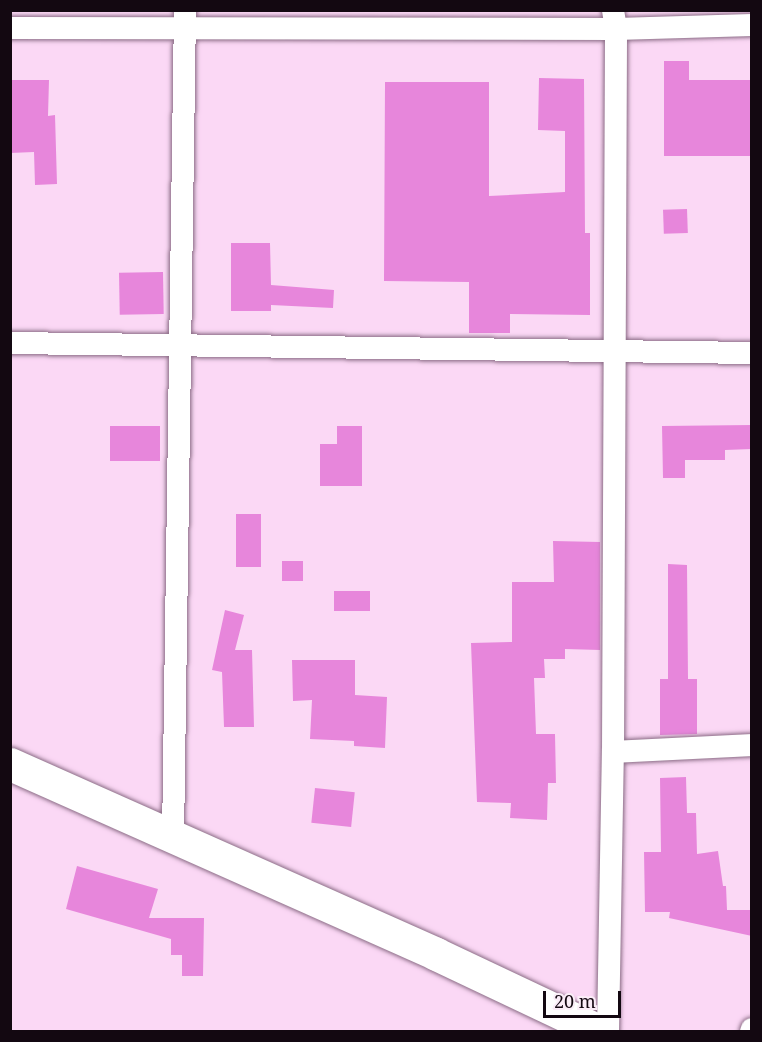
<!DOCTYPE html>
<html>
<head>
<meta charset="utf-8">
<style>
	body { margin:0 }
	#map { position:relative; width:762px; height:1042px; overflow:hidden; background:#fbd8f5; font-family:"Noto Serif",serif }
	div>[style] { position:absolute }
	.building>* { inset:0; background:#e786db; transform-origin:0 0 }
	.roads { filter:drop-shadow(0 0 2px #8b6c86) drop-shadow(0 0 2px #8b6c86) }
	.street>* { height:22px; margin:-11px; padding:0 11px; transform-origin:11px; border-radius:11px; background:#fff }
	.secondary>* { height:33px; margin:-16.5px; padding:0 16.5px; transform-origin:16.5px; border-radius:16.5px; background:#fff }
	span { translate:-50% -50%; white-space:nowrap; text-align:center; line-height:1.15; -webkit-text-stroke:6px #fbedf8; paint-order:stroke }
	.frame { position:absolute; inset:0; border:12px solid #130811; pointer-events:none }
	.scale { position:absolute; left:543px; top:991px; width:78px; height:27px; box-sizing:border-box; border:3px solid #130811; border-top:0; padding-left:8px; font-size:18px; line-height:21px; white-space:nowrap; color:#130811; -webkit-text-stroke:4px #fbedf8; paint-order:stroke }
</style>
</head>
<body>
<div id="map">
	<div class="building">
		<div style="clip-path:polygon(664px 61px,689px 61px,689px 80px,752px 80px,752px 156px,664px 156px)"></div>
		<div style="clip-path:polygon(539px 78px,584px 79px,585px 233px,590px 233px,590px 315px,510px 314px,510px 333px,469px 333px,469px 282px,384px 281px,385px 82px,489px 82px,489px 196px,565px 192px,565px 131px,538px 130px)"></div>
		<div style="clip-path:polygon(10px 80px,49px 80px,48px 116px,55px 115px,57px 184px,35px 185px,34px 152px,10px 153px)"></div>
		<div style="left:687px;top:209px;width:24px;height:24px;rotate:88deg"></div>
		<div style="clip-path:polygon(231px 243px,270px 243px,271px 285px,334px 290px,333px 308px,271px 305px,271px 311px,231px 311px)"></div>
		<div style="left:163px;top:272px;width:42px;height:44px;rotate:89deg"></div>
		<div style="clip-path:polygon(752px 425px,752px 449px,725px 450px,725px 460px,685px 460px,685px 478px,663px 478px,662px 426px)"></div>
		<div style="left:110px;top:426px;width:50px;height:35px"></div>
		<div style="clip-path:polygon(337px 426px,362px 426px,362px 486px,320px 486px,320px 444px,337px 444px)"></div>
		<div style="left:236px;top:514px;width:25px;height:53px"></div>
		<div style="clip-path:polygon(553px 541px,600px 542px,600px 650px,565px 649px,565px 659px,544px 659px,545px 678px,534px 678px,536px 734px,555px 734px,556px 783px,548px 783px,547px 820px,510px 818px,511px 803px,477px 802px,471px 643px,512px 642px,512px 582px,554px 582px)"></div>
		<div style="left:303px;top:561px;width:20px;height:21px;rotate:90deg"></div>
		<div style="clip-path:polygon(668px 564px,687px 565px,688px 679px,697px 679px,697px 734px,660px 735px,660px 679px,668px 679px)"></div>
		<div style="left:334px;top:591px;width:36px;height:20px"></div>
		<div style="clip-path:polygon(225px 610px,244px 615px,235px 650px,252px 650px,254px 727px,224px 727px,222px 672px,212px 670px)"></div>
		<div style="clip-path:polygon(292px 660px,355px 660px,355px 695px,387px 697px,385px 748px,354px 746px,354px 741px,310px 739px,312px 700px,293px 701px)"></div>
		<div style="clip-path:polygon(686px 777px,687px 813px,696px 813px,697px 854px,718px 851px,723px 886px,726px 886px,727px 910px,752px 910px,752px 936px,669px 918px,670px 912px,645px 912px,644px 852px,661px 852px,660px 778px)"></div>
		<div style="left:315px;top:788px;width:40px;height:35px;rotate:6deg"></div>
		<div style="clip-path:polygon(77px 866px,158px 889px,149px 918px,204px 918px,203px 976px,182px 976px,182px 955px,171px 955px,171px 939px,66px 909px)"></div>
	</div>
	<div class="roads">
		<div class="street">
			<div style="left:10px;top:28px;width:606px;rotate:0.09deg"></div>
			<div style="left:616px;top:29px;width:136px;rotate:-1.7deg"></div>
			<div style="left:10px;top:343px;width:742px;rotate:0.77deg"></div>
			<div style="left:613px;top:752px;width:139px;rotate:-2.9deg"></div>
			<div style="left:173px;top:839px;width:829px;rotate:-89.17deg"></div>
			<div style="left:608px;top:1032px;width:280px;rotate:-89deg"></div>
			<div style="left:613px;top:752px;width:723px;rotate:-89.76deg"></div>
			<div style="left:616px;top:29px;width:19px;rotate:-99deg"></div>
			<div style="left:751px;top:1032px;width:3px;rotate:-72deg"></div>
		</div>
		<div class="secondary">
			<div style="left:10px;top:764px;width:466px;rotate:24deg"></div>
			<div style="left:436px;top:954px;width:183px;rotate:25.3deg"></div>
		</div>
	</div>
	<div class="frame"></div>
	<div class="scale">20 m</div>
</div>
</body>
</html>
